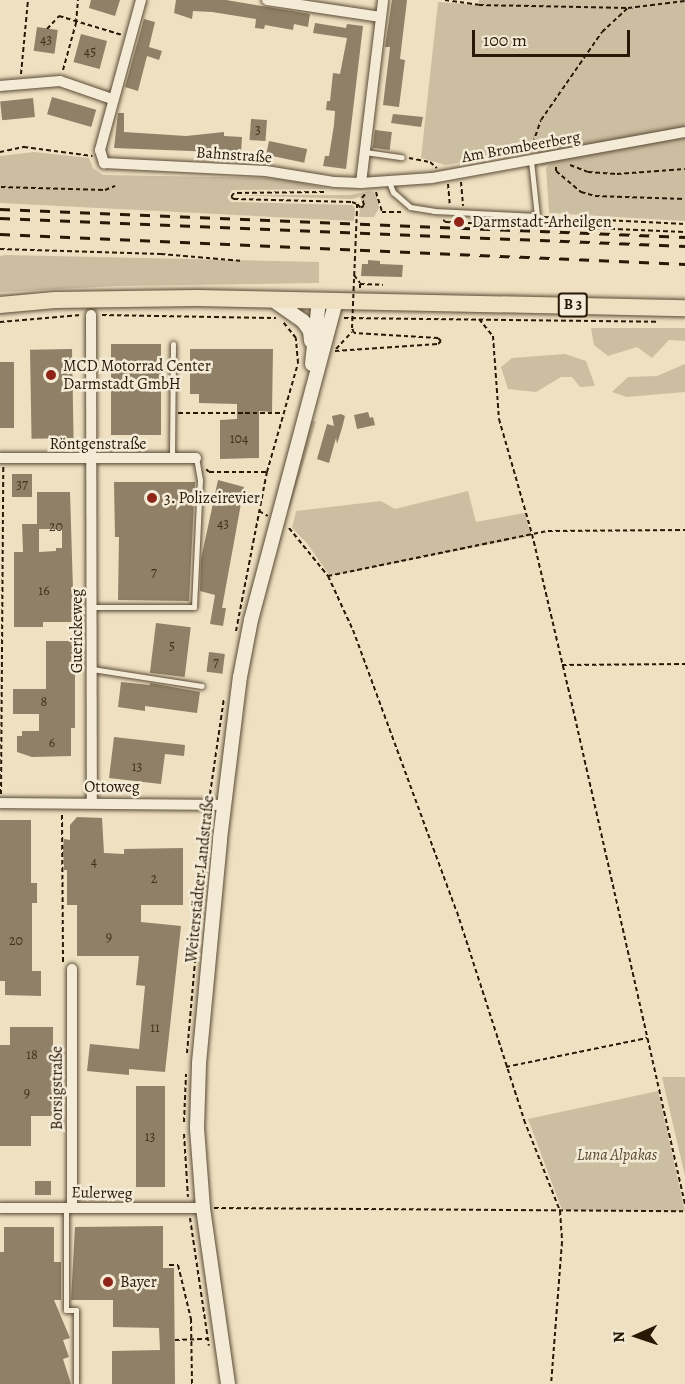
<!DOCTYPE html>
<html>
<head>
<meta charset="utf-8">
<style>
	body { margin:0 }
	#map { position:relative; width:685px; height:1384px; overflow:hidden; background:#eee0c1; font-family:Alegreya,serif }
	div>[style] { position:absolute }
	.green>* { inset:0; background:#ccbea1 }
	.building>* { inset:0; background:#8f8067; transform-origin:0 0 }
	.path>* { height:2px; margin-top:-1px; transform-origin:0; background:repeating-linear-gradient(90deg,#281806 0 4.5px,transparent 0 7.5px) }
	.roads { filter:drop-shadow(0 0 2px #5a4a35) drop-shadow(0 0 2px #5a4a35) }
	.service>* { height:5px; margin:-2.5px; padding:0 2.5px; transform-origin:2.5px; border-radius:2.5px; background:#f4ebd7 }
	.minor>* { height:10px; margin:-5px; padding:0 5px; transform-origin:5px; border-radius:5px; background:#f4ebd7 }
	.tertiary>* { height:14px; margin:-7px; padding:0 7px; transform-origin:7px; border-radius:7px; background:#f4ebd7 }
	.primary>* { height:16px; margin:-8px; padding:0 8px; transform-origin:8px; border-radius:8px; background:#eee0c1 }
	.rail>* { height:3px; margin-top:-1.5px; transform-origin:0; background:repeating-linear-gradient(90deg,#281806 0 10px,transparent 0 20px) }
	.path-bridge>* { height:2px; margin-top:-1px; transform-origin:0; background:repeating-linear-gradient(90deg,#281806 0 4.5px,transparent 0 7.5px) }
	.dots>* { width:16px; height:16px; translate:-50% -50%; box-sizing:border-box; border:3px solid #f4ebd7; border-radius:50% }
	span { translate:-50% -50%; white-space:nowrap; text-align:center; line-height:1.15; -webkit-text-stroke:5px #f4ebd7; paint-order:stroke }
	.number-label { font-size:14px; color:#42321e }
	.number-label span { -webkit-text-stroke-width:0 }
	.shield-label span { padding:2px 4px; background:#f4ebd7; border:2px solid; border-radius:4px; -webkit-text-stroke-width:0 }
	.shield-label { font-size:15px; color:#281806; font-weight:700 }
	.street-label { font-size:16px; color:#281806 }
	.poi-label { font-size:16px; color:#281806 }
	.left { translate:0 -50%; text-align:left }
	.park-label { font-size:16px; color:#594a34; font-style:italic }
	.north { position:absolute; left:607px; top:1306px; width:60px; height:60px; -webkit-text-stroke:4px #f4ebd7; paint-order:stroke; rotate:267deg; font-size:16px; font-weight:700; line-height:24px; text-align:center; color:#281806 }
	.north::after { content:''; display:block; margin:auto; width:21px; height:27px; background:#281806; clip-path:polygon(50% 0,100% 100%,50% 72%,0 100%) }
	.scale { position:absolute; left:472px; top:30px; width:158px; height:27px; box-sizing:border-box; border:3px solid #281806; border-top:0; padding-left:8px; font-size:18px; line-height:21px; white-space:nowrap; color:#281806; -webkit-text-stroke:4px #f4ebd7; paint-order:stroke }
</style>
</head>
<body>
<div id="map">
	<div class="green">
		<div style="clip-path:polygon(479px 0,685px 0,685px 221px,549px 213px,546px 168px,549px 165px,540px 166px,542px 163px,536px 152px,546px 150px,545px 147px,446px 165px,421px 158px,438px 2px,478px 5px)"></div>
		<div style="clip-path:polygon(34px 152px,89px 158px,93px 168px,103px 175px,268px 178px,298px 182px,329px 189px,232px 190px,227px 198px,231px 202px,352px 205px,355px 208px,354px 221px,0 203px,0 156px)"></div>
		<div style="clip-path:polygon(371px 191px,376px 194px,379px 208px,374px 217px,359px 217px,360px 208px,363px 205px,360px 197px,352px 199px,234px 195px,349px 195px)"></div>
		<div style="clip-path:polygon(6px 255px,319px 262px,319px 283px,118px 286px,0 292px,0 256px)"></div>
		<div style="clip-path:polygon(591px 328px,685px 328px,685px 341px,669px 340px,652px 358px,637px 347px,608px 356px,594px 345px)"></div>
		<div style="clip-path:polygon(565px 354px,586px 361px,595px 386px,580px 387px,572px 377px,561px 377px,536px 392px,508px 389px,501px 367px,512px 358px)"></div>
		<div style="clip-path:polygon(685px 364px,685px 392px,627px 397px,612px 392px,628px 377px,657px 376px)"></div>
		<div style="clip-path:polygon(309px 420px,316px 422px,290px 508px,285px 506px)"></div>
		<div style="clip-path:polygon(468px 491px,476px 522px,525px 513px,531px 536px,330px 576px,306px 542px,292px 528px,296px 511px,381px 501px,395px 509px)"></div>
		<div style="clip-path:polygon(662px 1077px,685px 1077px,685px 1176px)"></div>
		<div style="clip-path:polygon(658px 1091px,685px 1211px,562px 1210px,528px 1119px)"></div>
	</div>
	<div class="building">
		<div style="clip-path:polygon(91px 0,120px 0,115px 16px,89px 8px)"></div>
		<div style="clip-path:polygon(176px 0,226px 0,310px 14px,308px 27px,294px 24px,293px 30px,265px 25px,264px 29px,255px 28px,256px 19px,212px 12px,193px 11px,192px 19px,174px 13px)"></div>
		<div style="clip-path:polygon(392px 0,407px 0,400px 59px,405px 60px,399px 107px,383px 105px,390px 47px,385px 47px)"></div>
		<div style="clip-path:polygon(144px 19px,155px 22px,149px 47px,162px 51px,159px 60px,147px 56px,138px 91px,125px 87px)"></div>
		<div style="clip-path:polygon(315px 23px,346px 28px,347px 24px,363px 26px,346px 169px,323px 166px,325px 156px,329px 156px,334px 125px,335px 111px,326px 110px,327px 101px,330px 101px,333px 73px,340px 74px,347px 38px,313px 33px)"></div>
		<div style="left:37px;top:27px;width:21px;height:24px;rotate:8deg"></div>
		<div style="left:81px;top:34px;width:27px;height:29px;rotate:15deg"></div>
		<div style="left:52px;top:97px;width:46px;height:18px;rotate:16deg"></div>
		<div style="left:33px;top:98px;width:19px;height:33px;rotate:84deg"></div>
		<div style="clip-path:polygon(118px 113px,124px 113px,124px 132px,186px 136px,224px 132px,224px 136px,242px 137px,241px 153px,114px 148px)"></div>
		<div style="clip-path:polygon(393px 114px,423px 117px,421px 127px,391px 123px)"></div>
		<div style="left:251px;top:119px;width:16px;height:21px;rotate:4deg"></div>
		<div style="left:375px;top:130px;width:17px;height:18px;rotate:7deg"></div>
		<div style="left:269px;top:141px;width:39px;height:14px;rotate:12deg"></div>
		<div style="clip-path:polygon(368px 260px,380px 261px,380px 264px,403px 265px,402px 277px,361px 276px,362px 264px,368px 264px)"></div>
		<div style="left:111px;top:344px;width:50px;height:91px"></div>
		<div style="left:72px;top:349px;width:89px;height:42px;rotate:89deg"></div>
		<div style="clip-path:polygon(190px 349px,273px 349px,272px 412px,259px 411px,259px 458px,220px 459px,220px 420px,237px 419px,237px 404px,199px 403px,199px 394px,190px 394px)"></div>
		<div style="left:0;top:362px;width:14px;height:66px"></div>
		<div style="clip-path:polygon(368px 412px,370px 418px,373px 417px,375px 425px,357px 429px,354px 415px)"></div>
		<div style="clip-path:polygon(341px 414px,345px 416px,342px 428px,337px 444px,336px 438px,329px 463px,317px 459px,327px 424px,334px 426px,332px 416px)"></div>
		<div style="left:12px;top:474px;width:20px;height:23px"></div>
		<div style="clip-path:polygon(218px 480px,244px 487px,222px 608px,226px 608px,223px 626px,210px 624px,215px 595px,200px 591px,201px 559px)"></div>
		<div style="clip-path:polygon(114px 482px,195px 482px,189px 601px,118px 600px,119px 537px,115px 537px)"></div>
		<div style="clip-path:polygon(evenodd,37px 492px,70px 492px,74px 622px,43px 622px,43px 627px,14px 627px,14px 552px,23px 552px,22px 524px,37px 524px,37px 492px,39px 529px,62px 529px,62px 548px,56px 548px,56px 551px,39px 552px,39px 529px)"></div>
		<div style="left:156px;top:623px;width:35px;height:50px;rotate:7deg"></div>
		<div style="clip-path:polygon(46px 641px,75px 641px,75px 728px,71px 728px,71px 756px,32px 757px,17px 752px,17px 736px,22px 736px,22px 731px,39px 731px,39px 714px,13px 714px,13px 689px,46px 689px)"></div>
		<div style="left:209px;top:652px;width:16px;height:20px;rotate:7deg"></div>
		<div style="clip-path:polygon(121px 682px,150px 685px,150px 683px,200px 692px,197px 713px,145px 706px,145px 711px,118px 707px)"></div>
		<div style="clip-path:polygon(114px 737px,185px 745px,184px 756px,165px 754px,161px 784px,109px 778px)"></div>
		<div style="clip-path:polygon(77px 817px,102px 818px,104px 853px,124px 854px,124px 849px,183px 848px,183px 905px,141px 905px,141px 922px,181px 926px,165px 1072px,129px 1069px,129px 1075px,87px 1071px,90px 1044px,139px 1049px,145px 986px,136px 985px,139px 956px,77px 956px,77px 905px,67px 905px,67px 870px,64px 870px,63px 847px,64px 839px,70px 840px,70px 825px)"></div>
		<div style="clip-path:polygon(0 820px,31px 820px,31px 883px,37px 883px,37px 903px,32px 903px,32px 971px,41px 971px,41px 996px,5px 995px,5px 981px,0 981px)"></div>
		<div style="clip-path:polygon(10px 1027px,53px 1027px,53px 1116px,31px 1116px,31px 1146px,0 1146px,0 1045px,10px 1045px)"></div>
		<div style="left:136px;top:1086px;width:29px;height:101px"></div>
		<div style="left:35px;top:1181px;width:16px;height:14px"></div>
		<div style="clip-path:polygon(163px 1226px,163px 1268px,174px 1268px,175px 1384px,112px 1384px,112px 1351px,160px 1350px,159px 1328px,113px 1327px,113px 1300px,71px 1300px,75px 1227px)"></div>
		<div style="clip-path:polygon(4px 1227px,54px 1227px,54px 1262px,61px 1262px,61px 1300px,54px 1300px,70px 1338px,63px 1340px,69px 1357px,63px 1359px,71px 1384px,0 1384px,0 1252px,4px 1252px)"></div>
	</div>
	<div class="path">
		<div style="left:445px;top:0;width:34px;rotate:8deg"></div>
		<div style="left:479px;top:5px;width:149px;rotate:1.2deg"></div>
		<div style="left:628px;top:8px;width:57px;rotate:-7deg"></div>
		<div style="left:47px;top:29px;width:18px;rotate:-47deg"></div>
		<div style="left:59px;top:16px;width:66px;rotate:16.8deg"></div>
		<div style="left:63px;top:70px;width:49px;rotate:-74.5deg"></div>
		<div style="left:76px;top:23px;width:23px;rotate:-85deg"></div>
		<div style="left:21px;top:74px;width:74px;rotate:-84.6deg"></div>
		<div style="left:533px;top:150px;width:7px;rotate:-90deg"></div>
		<div style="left:533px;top:143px;width:24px;rotate:-71deg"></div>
		<div style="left:541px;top:120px;width:107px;rotate:-55.3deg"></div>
		<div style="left:602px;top:32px;width:35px;rotate:-43deg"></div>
		<div style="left:0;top:152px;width:25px;rotate:-12deg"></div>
		<div style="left:24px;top:147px;width:69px;rotate:7.5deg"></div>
		<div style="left:409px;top:158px;width:21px;rotate:11deg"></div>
		<div style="left:430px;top:162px;width:9px;rotate:41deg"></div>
		<div style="left:570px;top:165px;width:19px;rotate:21deg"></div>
		<div style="left:588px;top:172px;width:29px;rotate:4deg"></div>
		<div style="left:617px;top:174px;width:68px;rotate:-4.2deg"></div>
		<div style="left:556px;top:167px;width:4px;rotate:90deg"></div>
		<div style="left:556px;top:171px;width:33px;rotate:40deg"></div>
		<div style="left:581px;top:192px;width:15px;rotate:16deg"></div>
		<div style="left:595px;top:196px;width:90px;rotate:1.9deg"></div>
		<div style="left:461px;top:182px;width:24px;rotate:85deg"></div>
		<div style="left:448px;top:184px;width:21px;rotate:85deg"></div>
		<div style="left:1px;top:187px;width:104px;rotate:1.7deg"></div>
		<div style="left:105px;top:190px;width:11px;rotate:-22deg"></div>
		<div style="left:324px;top:192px;width:90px;rotate:179.4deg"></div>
		<div style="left:234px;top:193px;width:5px;rotate:127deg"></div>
		<div style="left:231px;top:197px;width:4px;rotate:34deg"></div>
		<div style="left:234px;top:199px;width:118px;rotate:1.5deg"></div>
		<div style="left:352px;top:202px;width:5px;rotate:22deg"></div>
		<div style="left:357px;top:204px;width:4px;rotate:90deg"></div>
		<div style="left:376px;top:192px;width:21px;rotate:73deg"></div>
		<div style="left:382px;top:212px;width:21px"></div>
		<div style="left:357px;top:204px;width:6px;rotate:45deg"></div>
		<div style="left:361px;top:208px;width:4px;rotate:-45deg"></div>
		<div style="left:364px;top:205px;width:7px;rotate:-106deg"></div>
		<div style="left:362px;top:198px;width:6px;rotate:-51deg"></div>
		<div style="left:544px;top:217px;width:141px;rotate:2.8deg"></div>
		<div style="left:443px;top:220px;width:4px;rotate:34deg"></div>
		<div style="left:446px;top:222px;width:239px;rotate:2.4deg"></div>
		<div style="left:0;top:249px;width:161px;rotate:1.8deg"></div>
		<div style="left:161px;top:254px;width:82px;rotate:4.9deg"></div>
		<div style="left:354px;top:275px;width:10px;rotate:53deg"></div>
		<div style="left:360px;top:288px;width:4px;rotate:-90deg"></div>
		<div style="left:360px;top:284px;width:23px;rotate:2deg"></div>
		<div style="left:102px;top:315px;width:174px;rotate:1deg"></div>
		<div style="left:344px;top:318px;width:315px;rotate:0.7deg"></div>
		<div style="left:479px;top:319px;width:22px;rotate:51deg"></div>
		<div style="left:493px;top:336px;width:83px;rotate:85.9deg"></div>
		<div style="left:499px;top:419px;width:120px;rotate:74deg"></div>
		<div style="left:532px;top:534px;width:180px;rotate:76.8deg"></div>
		<div style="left:573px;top:709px;width:508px;rotate:77.25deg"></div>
		<div style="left:0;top:322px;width:81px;rotate:-4.9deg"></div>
		<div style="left:336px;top:349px;width:23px;rotate:-47deg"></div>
		<div style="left:335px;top:351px;width:103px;rotate:-3.9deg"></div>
		<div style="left:438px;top:344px;width:4px;rotate:-45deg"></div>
		<div style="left:441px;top:341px;width:4px;rotate:-135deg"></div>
		<div style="left:438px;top:338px;width:84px;rotate:-176.6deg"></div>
		<div style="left:354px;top:333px;width:5px;rotate:-112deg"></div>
		<div style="left:178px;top:413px;width:106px"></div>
		<div style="left:206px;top:469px;width:4px;rotate:45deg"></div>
		<div style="left:209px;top:472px;width:58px"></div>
		<div style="left:259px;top:511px;width:10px;rotate:29deg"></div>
		<div style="left:289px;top:528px;width:62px;rotate:50.9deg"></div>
		<div style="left:328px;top:576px;width:60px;rotate:65.2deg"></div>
		<div style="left:353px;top:630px;width:301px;rotate:69.8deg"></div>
		<div style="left:457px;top:912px;width:219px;rotate:72.1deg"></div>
		<div style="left:524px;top:1120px;width:98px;rotate:68.4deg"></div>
		<div style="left:560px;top:1211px;width:31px;rotate:86deg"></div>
		<div style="left:562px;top:1242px;width:142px;rotate:94.4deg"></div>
		<div style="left:328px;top:576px;width:225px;rotate:-11.6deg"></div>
		<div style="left:548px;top:531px;width:137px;rotate:-0.4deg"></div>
		<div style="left:236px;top:631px;width:162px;rotate:-79deg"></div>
		<div style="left:267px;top:472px;width:113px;rotate:-74.1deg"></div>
		<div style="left:298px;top:363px;width:25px;rotate:-95deg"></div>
		<div style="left:296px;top:338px;width:21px;rotate:-129deg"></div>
		<div style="left:562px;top:665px;width:123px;rotate:-0.5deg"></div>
		<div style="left:1px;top:794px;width:327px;rotate:-89.6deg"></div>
		<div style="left:210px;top:794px;width:97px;rotate:-81.7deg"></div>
		<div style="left:62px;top:815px;width:150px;rotate:89.6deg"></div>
		<div style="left:187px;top:1053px;width:240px;rotate:-85deg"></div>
		<div style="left:506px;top:1067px;width:144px;rotate:-11.6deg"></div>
		<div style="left:184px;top:1122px;width:48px;rotate:-87.6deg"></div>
		<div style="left:184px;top:1134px;width:63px;rotate:86.4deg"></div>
		<div style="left:214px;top:1208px;width:471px;rotate:0.4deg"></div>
		<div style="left:190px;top:1218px;width:129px;rotate:81.6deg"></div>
		<div style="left:169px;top:1265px;width:9px"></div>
		<div style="left:178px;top:1265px;width:56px;rotate:76.5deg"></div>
		<div style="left:191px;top:1319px;width:65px;rotate:89.1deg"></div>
		<div style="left:175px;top:1340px;width:33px;rotate:-2deg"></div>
	</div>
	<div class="roads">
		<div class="service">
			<div style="left:365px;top:152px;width:37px;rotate:8deg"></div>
			<div style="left:389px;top:182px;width:11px;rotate:68deg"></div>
			<div style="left:393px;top:192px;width:23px;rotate:41deg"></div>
			<div style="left:410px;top:207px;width:24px;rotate:9deg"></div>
			<div style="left:434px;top:211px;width:103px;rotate:2.8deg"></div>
			<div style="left:537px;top:216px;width:55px;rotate:-96.2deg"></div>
			<div style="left:172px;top:458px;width:114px;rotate:-89.5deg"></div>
			<div style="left:92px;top:607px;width:102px"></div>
			<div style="left:194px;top:607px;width:127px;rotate:-87.3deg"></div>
			<div style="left:200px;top:480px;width:22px;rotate:-100deg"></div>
			<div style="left:92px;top:669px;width:111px;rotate:8.8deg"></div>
			<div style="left:66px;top:1208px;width:102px;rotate:90deg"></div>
			<div style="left:66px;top:1310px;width:10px"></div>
			<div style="left:76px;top:1310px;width:74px;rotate:90deg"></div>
		</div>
		<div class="minor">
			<div style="left:141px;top:0;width:156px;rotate:105.3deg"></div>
			<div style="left:100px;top:150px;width:14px;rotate:73deg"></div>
			<div style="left:104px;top:163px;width:162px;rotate:2.8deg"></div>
			<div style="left:266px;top:171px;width:70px;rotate:9.1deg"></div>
			<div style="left:335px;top:182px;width:26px;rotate:2deg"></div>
			<div style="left:361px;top:183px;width:71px;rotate:-4deg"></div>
			<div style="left:432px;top:178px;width:257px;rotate:-10.3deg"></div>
			<div style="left:267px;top:0;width:115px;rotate:8.5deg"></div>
			<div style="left:0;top:86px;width:60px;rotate:-4.8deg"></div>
			<div style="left:60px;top:81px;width:55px;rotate:19.1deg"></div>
			<div style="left:361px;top:183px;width:184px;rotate:-83.1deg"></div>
			<div style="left:91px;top:315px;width:487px;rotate:89.9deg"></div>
			<div style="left:0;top:458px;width:196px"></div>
			<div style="left:0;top:803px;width:224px;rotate:0.5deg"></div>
			<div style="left:72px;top:969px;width:239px;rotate:90deg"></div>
			<div style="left:0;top:1208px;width:203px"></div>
		</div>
		<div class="tertiary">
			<div style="left:273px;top:300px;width:37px;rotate:35deg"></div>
			<div style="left:303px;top:321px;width:12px;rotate:55deg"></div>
			<div style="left:310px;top:331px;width:10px;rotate:84deg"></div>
			<div style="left:312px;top:364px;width:63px;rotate:-83.7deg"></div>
			<div style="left:228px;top:1384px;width:178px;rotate:-98.1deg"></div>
			<div style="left:203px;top:1208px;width:80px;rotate:-94.3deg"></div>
			<div style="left:197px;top:1128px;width:65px;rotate:-88.2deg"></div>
			<div style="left:199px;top:1063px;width:225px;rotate:-84.6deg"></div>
			<div style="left:220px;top:839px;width:163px;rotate:-83deg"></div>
			<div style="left:240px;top:677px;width:58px;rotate:-79.1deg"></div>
			<div style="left:251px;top:620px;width:330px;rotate:-75.1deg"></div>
		</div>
		<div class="primary">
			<div style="left:0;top:305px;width:55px;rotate:-5.2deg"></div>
			<div style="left:55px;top:300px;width:142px;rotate:-0.8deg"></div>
			<div style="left:197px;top:298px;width:488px;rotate:1.2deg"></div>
		</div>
	</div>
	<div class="rail">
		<div style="left:0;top:209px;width:686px;rotate:2.34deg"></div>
		<div style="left:0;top:218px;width:686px;rotate:2.34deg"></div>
		<div style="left:0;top:234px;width:686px;rotate:2.51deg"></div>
	</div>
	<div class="path-bridge">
		<div style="left:352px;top:328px;width:120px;rotate:-87.6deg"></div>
	</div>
	<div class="dots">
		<div style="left:459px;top:222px;background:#8f2418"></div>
		<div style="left:51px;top:375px;background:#8f2418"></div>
		<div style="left:152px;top:498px;background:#8f2418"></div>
		<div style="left:108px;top:1282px;background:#8f2418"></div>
	</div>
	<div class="number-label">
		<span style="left:46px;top:40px">43</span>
		<span style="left:90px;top:52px">45</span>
		<span style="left:258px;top:130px">3</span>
		<span style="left:239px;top:439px">104</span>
		<span style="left:22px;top:485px">37</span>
		<span style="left:223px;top:524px">43</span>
		<span style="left:56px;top:527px">20</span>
		<span style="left:154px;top:573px">7</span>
		<span style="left:44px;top:591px">16</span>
		<span style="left:172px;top:646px">5</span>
		<span style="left:216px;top:663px">7</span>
		<span style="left:44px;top:702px">8</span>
		<span style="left:52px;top:743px">6</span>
		<span style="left:137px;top:767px">13</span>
		<span style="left:94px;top:862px">4</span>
		<span style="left:154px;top:879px">2</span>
		<span style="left:109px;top:937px">9</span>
		<span style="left:16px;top:941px">20</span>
		<span style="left:155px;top:1028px">11</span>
		<span style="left:32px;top:1055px">18</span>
		<span style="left:27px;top:1093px">9</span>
		<span style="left:150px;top:1137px">13</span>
	</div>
	<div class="shield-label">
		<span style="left:573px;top:305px">B 3</span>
	</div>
	<div class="street-label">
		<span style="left:521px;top:147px;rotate:-10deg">Am Brombeerberg</span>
		<span style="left:234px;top:155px;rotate:4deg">Bahnstraße</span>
		<span style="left:98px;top:444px">Röntgenstraße</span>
		<span style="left:77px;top:631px;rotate:-90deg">Guerickeweg</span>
		<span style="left:112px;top:787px">Ottoweg</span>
		<span style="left:200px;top:879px;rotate:-84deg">Weiterstädter Landstraße</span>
		<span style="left:57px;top:1088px;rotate:-90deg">Borsigstraße</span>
		<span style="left:102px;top:1193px;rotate:1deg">Eulerweg</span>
	</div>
	<div class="poi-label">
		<span class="left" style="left:472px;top:222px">Darmstadt-Arheilgen</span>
		<span class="left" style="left:63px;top:375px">MCD Motorrad Center<br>Darmstadt GmbH</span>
		<span class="left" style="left:164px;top:498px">3. Polizeirevier</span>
		<span class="left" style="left:120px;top:1282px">Bayer</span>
	</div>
	<div class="park-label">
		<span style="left:617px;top:1155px">Luna Alpakas</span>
	</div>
	<div class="north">N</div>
	<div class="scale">100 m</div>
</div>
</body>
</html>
